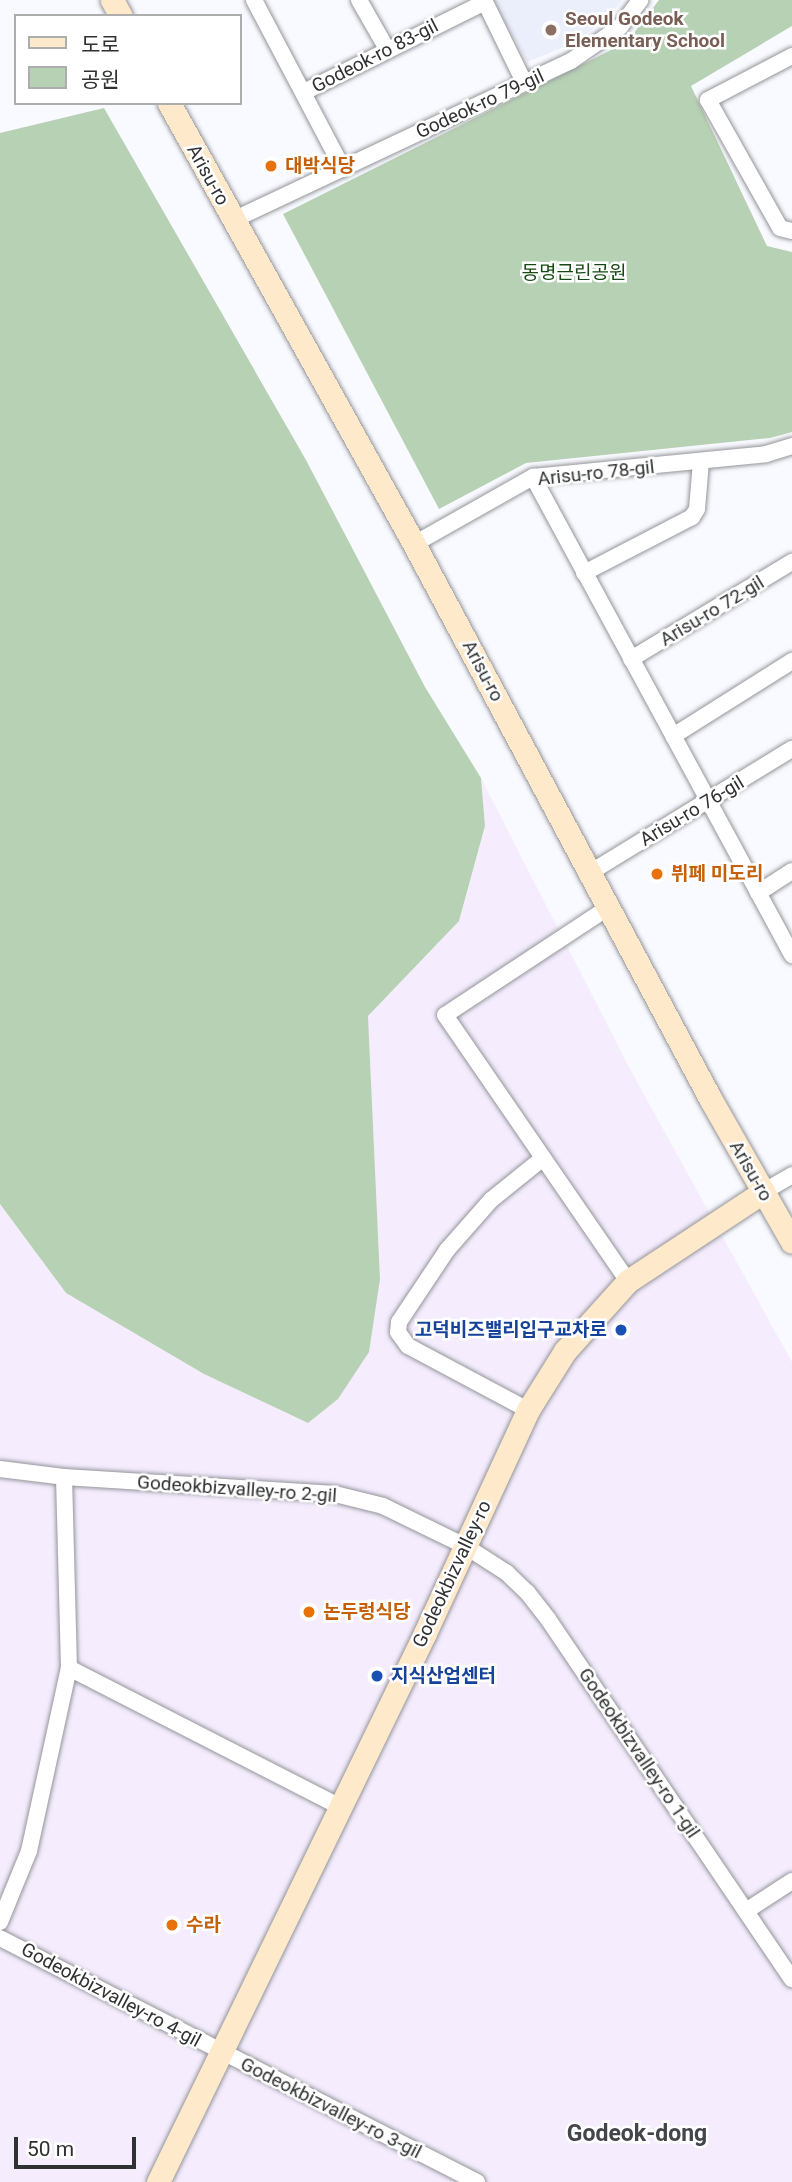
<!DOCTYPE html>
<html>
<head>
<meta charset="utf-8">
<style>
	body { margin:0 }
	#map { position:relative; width:792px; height:2182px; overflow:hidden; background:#f9faff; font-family:Roboto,"Noto Sans KR",sans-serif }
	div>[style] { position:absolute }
	.commercial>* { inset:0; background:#f5edfe }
	.built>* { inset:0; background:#ebeffb }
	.green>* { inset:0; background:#b7d1b4 }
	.roads { filter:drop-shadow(0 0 2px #94959a) drop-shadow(0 0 2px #94959a) }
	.street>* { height:16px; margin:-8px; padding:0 8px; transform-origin:8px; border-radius:8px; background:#fff }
	.secondary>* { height:23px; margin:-11.5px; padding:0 11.5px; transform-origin:11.5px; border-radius:11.5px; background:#fee9cb }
	.dots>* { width:19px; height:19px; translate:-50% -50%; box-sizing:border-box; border:4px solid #fff; border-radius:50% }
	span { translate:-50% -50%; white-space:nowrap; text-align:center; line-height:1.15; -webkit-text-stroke:5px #fff; paint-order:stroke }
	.education-label { font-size:19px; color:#785e54; font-weight:700 }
	.left { translate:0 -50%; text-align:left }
	.street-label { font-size:19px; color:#303133 }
	.food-label { font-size:19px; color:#c56008; font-weight:700 }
	.park-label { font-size:19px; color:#164913 }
	.transit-label { font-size:19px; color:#164399; font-weight:700 }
	.right { translate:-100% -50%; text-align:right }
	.quarter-label { font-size:23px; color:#44454a; font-weight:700 }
	.legend { position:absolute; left:14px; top:14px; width:228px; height:91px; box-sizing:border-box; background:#fff; border:2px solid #acadad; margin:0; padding:9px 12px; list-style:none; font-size:21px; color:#303133 }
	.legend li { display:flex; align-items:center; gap:14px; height:35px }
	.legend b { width:35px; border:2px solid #acadad }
	.scale { position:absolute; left:14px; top:2137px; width:122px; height:32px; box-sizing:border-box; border:4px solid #303133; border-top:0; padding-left:9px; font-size:21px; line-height:24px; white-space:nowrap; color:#303133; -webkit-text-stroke:5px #fff; paint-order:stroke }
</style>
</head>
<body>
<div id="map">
	<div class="commercial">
		<div style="clip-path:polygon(481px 778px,630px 1069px,792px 1362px,792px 2182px,0 2182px,0 1204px,66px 1293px,204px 1374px,308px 1423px,380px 1279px,368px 1016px,459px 921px,485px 827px)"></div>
	</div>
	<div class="built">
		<div style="clip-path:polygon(493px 0,622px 0,610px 16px,574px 43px,527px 62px)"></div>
	</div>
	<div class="green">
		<div style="clip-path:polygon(659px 0,792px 0,792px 26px,691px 86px,767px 246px,792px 252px,792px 432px,770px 438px,526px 463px,439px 509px,283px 214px,627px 42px)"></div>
		<div style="clip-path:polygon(104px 108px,306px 460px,425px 687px,481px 778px,485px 826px,459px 921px,368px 1016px,380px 1279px,369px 1352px,338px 1399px,308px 1423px,204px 1374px,66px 1293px,0 1204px,0 133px)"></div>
	</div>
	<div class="roads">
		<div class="street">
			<div style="left:254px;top:0;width:191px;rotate:62.2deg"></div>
			<div style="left:359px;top:0;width:56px;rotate:60.3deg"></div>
			<div style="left:484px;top:0;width:91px;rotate:64deg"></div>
			<div style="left:792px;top:56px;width:95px;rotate:152.4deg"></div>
			<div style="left:708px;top:100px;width:147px;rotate:60.6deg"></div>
			<div style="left:780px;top:228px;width:12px;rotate:14deg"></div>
			<div style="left:304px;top:92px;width:202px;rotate:-26.4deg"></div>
			<div style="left:233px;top:220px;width:374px;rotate:-25.2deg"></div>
			<div style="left:571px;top:61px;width:60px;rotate:-34.8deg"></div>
			<div style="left:620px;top:27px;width:34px;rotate:-53deg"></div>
			<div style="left:533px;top:477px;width:544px;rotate:61.55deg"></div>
			<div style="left:414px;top:544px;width:137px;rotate:-29.4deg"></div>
			<div style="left:533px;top:477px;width:234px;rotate:-5.6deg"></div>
			<div style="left:766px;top:454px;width:27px;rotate:-17deg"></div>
			<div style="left:584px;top:573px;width:122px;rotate:-27.4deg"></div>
			<div style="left:692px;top:517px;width:9px;rotate:-58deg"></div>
			<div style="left:697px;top:509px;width:48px;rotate:-85.2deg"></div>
			<div style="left:631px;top:659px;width:188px;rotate:-31.1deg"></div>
			<div style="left:673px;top:736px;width:141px;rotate:-32.2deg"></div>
			<div style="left:591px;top:872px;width:236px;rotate:-31.5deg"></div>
			<div style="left:758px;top:893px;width:40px;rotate:-32.9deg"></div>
			<div style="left:609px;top:907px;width:196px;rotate:146.6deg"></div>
			<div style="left:445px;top:1015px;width:323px;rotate:55.5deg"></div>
			<div style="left:763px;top:1192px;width:34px;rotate:-30deg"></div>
			<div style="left:528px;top:1410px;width:136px;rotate:-151.9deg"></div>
			<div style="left:408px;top:1346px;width:17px;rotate:-126deg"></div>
			<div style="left:398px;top:1332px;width:10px;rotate:-84deg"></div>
			<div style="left:399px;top:1322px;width:87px;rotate:-56.3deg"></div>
			<div style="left:447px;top:1250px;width:67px;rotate:-48.7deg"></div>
			<div style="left:491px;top:1200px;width:67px;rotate:-38.9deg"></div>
			<div style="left:0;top:1469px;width:64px;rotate:7.1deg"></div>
			<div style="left:64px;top:1477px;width:272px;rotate:3.6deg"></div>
			<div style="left:335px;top:1494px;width:49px;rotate:14deg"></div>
			<div style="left:383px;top:1506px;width:91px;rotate:26deg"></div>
			<div style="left:465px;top:1546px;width:50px;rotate:32.7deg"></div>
			<div style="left:507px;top:1573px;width:28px;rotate:44deg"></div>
			<div style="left:527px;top:1592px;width:34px;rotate:52deg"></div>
			<div style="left:548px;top:1619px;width:435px;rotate:55.9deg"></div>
			<div style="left:69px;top:1668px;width:305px;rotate:27.1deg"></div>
			<div style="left:746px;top:1911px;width:55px;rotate:-33.1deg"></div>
			<div style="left:0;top:1922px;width:77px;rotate:-67.8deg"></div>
			<div style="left:29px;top:1851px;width:187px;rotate:-77.7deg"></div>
			<div style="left:69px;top:1668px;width:191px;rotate:-91.5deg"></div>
			<div style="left:0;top:1938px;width:536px;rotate:27.09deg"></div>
		</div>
		<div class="secondary">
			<div style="left:112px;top:0;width:18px;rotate:61deg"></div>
			<div style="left:169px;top:103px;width:504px;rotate:60.95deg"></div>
			<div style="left:414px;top:544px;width:630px;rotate:61.89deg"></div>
			<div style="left:711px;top:1100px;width:163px;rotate:60.3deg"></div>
			<div style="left:158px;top:2182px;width:610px;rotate:-64.06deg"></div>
			<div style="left:425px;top:1633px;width:246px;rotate:-65.2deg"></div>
			<div style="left:528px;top:1410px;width:70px;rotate:-57.9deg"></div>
			<div style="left:565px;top:1351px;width:94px;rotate:-48deg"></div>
			<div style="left:628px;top:1281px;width:162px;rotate:-33.4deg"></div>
		</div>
	</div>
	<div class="dots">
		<div style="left:551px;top:30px;background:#8d6e63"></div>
		<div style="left:271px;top:166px;background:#e8710a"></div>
		<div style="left:657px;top:874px;background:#e8710a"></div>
		<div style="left:621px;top:1330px;background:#1a4fb4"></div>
		<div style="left:309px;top:1612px;background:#e8710a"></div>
		<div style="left:377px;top:1676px;background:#1a4fb4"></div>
		<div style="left:172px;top:1925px;background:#e8710a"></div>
	</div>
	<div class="education-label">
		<span class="left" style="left:565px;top:30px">Seoul Godeok<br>Elementary School</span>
	</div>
	<div class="street-label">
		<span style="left:375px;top:56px;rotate:-27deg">Godeok-ro 83-gil</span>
		<span style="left:480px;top:104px;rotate:-25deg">Godeok-ro 79-gil</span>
		<span style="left:208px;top:175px;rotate:61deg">Arisu-ro</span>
		<span style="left:596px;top:473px;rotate:-6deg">Arisu-ro 78-gil</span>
		<span style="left:712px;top:611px;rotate:-31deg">Arisu-ro 72-gil</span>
		<span style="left:483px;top:671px;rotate:62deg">Arisu-ro</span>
		<span style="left:692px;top:811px;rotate:-31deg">Arisu-ro 76-gil</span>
		<span style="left:751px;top:1171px;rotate:60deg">Arisu-ro</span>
		<span style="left:237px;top:1489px;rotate:4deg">Godeokbizvalley-ro 2-gil</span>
		<span style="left:452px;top:1574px;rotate:-65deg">Godeokbizvalley-ro</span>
		<span style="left:639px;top:1753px;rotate:56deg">Godeokbizvalley-ro 1-gil</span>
		<span style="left:111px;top:1995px;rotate:28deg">Godeokbizvalley-ro 4-gil</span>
		<span style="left:331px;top:2108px;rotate:27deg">Godeokbizvalley-ro 3-gil</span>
	</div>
	<div class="food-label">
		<span class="left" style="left:285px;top:166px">대박식당</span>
		<span class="left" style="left:671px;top:874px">뷔페 미도리</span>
		<span class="left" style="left:323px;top:1612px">논두렁식당</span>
		<span class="left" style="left:186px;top:1925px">수라</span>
	</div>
	<div class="park-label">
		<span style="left:574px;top:273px">동명근린공원</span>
	</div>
	<div class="transit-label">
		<span class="right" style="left:607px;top:1330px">고덕비즈밸리입구교차로</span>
		<span class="left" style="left:391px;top:1676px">지식산업센터</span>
	</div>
	<div class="quarter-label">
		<span style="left:637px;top:2134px">Godeok-dong</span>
	</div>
	<ul class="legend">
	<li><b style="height:9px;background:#fee9cb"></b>도로</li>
	<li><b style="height:19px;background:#b7d1b4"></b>공원</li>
	</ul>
	<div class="scale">50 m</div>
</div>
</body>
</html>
